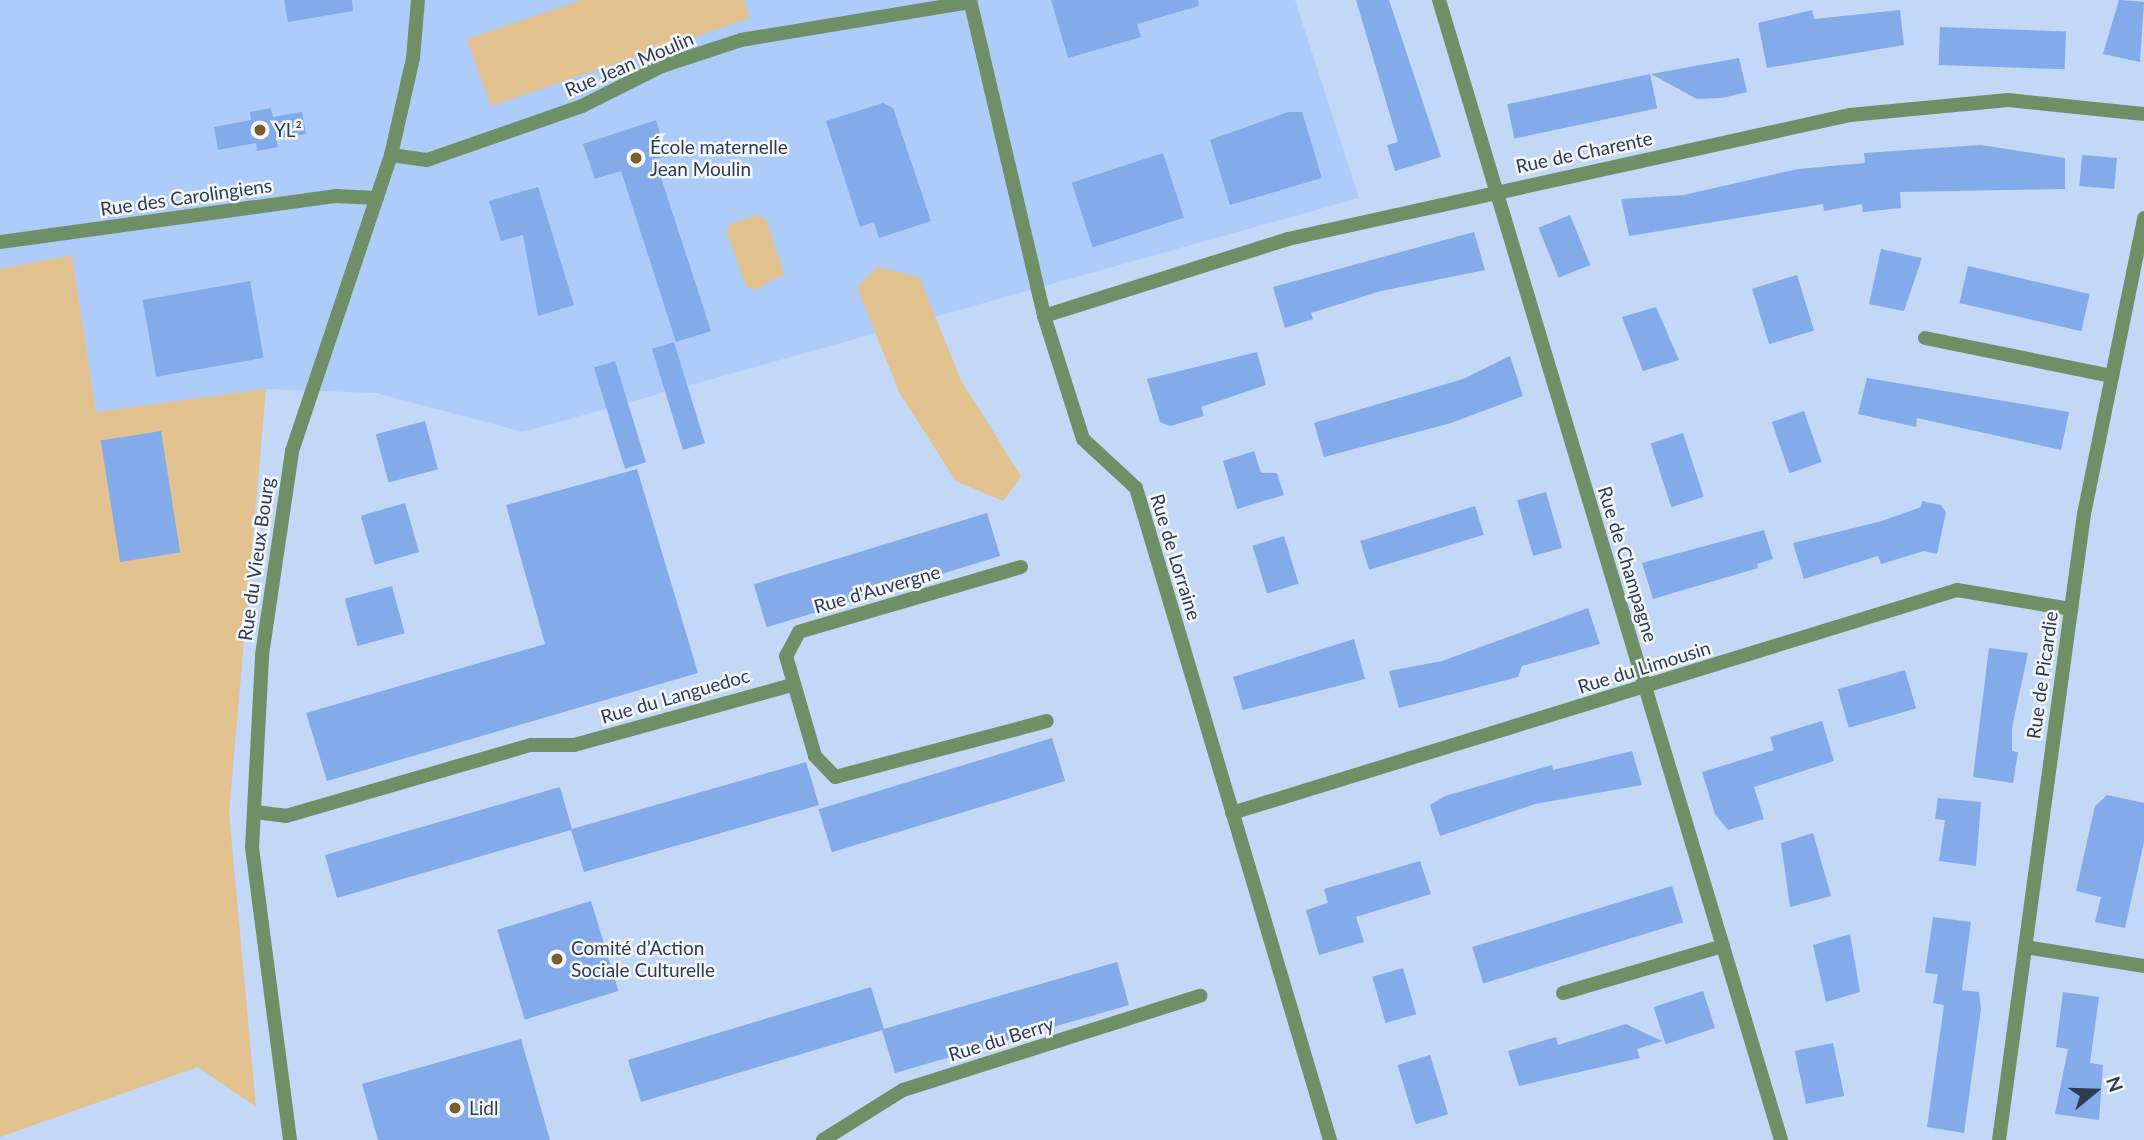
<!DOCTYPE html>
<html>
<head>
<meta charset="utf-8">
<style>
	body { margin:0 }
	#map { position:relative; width:2144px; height:1140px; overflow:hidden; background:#c3d7f6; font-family:Lato,sans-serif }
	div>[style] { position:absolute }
	.built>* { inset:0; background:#aeccf9 }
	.green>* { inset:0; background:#e2c28f }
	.building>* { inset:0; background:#83abea; transform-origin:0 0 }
	.minor>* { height:14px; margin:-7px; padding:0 7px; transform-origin:7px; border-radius:7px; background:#6f9066 }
	.tertiary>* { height:14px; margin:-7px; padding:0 7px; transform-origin:7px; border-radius:7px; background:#6f9066 }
	.dots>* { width:19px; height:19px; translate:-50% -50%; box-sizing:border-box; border:4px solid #f3f7fc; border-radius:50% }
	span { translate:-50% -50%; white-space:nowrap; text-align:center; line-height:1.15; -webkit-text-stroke:5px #f3f7fc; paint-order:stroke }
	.street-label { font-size:19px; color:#2e3b50 }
	.poi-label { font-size:19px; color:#2e3b50 }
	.left { translate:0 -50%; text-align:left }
	.north { position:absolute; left:2060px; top:1056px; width:70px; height:70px; -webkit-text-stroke:5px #f3f7fc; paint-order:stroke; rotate:71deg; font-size:19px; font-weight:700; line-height:28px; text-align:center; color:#2e3b50 }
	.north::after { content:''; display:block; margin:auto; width:24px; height:32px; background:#2e3b50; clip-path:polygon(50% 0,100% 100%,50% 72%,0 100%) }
</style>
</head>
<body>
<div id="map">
	<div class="built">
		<div style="clip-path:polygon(0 0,1295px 0,1359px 198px,523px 432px,376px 393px,266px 389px,96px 412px,72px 255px,0 269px)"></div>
	</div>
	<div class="green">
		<div style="clip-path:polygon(582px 0,744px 0,750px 18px,491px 106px,467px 39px)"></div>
		<div style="clip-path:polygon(757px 215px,766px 219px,784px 274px,755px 290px,746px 286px,727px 233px,730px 224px)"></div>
		<div style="clip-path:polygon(72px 255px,96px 412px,266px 389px,229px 813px,256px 1107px,198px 1067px,0 1137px,0 269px)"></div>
		<div style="clip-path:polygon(878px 267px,919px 277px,961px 380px,1021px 476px,1003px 501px,956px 481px,900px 394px,857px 287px)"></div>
	</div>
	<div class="building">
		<div style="clip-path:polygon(284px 0,352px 0,353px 11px,288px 22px)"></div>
		<div style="clip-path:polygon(1051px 0,1198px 0,1199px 6px,1137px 24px,1141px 37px,1068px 58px)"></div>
		<div style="clip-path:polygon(1356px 0,1389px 0,1441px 157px,1395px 171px,1387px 145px,1398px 142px)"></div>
		<div style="clip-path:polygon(2119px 0,2144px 2px,2140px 62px,2103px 54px)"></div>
		<div style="clip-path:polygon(1812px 10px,1814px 19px,1900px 10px,1904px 45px,1767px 68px,1758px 23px)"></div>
		<div style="left:1940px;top:27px;width:126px;height:38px;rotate:2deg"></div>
		<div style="clip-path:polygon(1739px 58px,1747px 92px,1722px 98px,1697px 99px,1651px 74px)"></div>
		<div style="left:1650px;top:74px;width:35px;height:146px;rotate:78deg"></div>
		<div style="clip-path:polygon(883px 103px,893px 108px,931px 221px,879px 238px,874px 222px,860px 227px,826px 121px)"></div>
		<div style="clip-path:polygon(271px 108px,273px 117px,302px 112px,306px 134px,276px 139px,278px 147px,257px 151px,256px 143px,218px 150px,214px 127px,251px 120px,250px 112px)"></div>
		<div style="clip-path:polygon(1288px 112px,1302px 112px,1322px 178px,1230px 205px,1210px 140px)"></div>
		<div style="clip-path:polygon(656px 120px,667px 156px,655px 159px,711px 331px,676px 342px,621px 171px,595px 179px,583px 144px)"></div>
		<div style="clip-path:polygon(1981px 145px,2065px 158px,2065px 189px,1900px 192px,1901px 208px,1863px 212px,1862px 204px,1824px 211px,1823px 204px,1629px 236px,1621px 199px,1684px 195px,1798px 169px,1865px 163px,1864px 153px)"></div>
		<div style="left:1163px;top:153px;width:68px;height:96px;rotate:72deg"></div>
		<div style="left:2082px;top:155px;width:35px;height:31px;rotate:5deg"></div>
		<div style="clip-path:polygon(538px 187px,574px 305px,538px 316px,523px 235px,501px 241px,489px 201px)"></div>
		<div style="left:1570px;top:215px;width:54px;height:34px;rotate:68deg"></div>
		<div style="clip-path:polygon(1474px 232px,1485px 270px,1381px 291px,1311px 313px,1313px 319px,1285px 328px,1273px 287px)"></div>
		<div style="clip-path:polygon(1881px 249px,1922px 258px,1904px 311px,1869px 304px)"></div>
		<div style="left:1968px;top:266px;width:125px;height:38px;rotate:13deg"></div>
		<div style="left:1797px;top:275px;width:58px;height:47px;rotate:73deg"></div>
		<div style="left:250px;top:281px;width:78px;height:109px;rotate:80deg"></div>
		<div style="clip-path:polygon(1656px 307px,1679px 360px,1643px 371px,1622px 317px)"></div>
		<div style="left:674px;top:342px;width:106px;height:23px;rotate:73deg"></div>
		<div style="clip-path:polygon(1257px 352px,1266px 385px,1201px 407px,1204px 416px,1170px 426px,1160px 422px,1147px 379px)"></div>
		<div style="clip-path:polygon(1510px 356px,1523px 396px,1451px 423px,1324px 457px,1314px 423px,1463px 379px)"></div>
		<div style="left:615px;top:361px;width:106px;height:22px;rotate:73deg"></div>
		<div style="clip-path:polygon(1867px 378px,2069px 412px,2061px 450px,1917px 418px,1916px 427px,1858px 414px)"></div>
		<div style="left:1804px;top:411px;width:54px;height:34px;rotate:71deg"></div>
		<div style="left:425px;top:421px;width:50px;height:51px;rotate:75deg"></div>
		<div style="left:161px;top:431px;width:123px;height:61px;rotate:81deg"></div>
		<div style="left:1683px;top:433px;width:67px;height:34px;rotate:72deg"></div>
		<div style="clip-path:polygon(1254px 451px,1261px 473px,1277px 473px,1284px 495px,1237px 509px,1223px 461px)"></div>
		<div style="clip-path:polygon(637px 469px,698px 673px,327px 781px,306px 713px,545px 644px,506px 505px)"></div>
		<div style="left:1546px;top:492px;width:58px;height:30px;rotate:74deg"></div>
		<div style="clip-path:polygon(1922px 501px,1941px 505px,1946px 512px,1937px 554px,1924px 551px,1881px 564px,1878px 556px,1804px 579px,1793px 543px,1882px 521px,1921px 507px)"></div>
		<div style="left:405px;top:503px;width:51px;height:46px;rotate:74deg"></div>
		<div style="left:1475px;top:506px;width:30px;height:120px;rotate:73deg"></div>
		<div style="left:987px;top:513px;width:45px;height:244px;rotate:73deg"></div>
		<div style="clip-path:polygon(1764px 530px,1773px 559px,1757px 564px,1758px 568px,1653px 599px,1642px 563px)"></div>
		<div style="left:1284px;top:536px;width:50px;height:33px;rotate:73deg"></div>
		<div style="left:392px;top:586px;width:49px;height:49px;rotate:75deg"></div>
		<div style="clip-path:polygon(1588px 608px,1600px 644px,1522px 666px,1518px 677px,1399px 708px,1389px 671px,1442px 661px)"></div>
		<div style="clip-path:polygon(1354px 639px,1365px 679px,1243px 710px,1233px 677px)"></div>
		<div style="clip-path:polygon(1989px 648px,2028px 653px,2012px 728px,2012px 751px,2018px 752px,2013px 783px,1973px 777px)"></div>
		<div style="left:1905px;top:670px;width:40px;height:70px;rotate:74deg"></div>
		<div style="clip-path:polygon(1822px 721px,1834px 761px,1754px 787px,1764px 819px,1728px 830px,1715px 814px,1702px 772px,1774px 750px,1770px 737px)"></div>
		<div style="left:1052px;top:738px;width:45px;height:244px;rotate:73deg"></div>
		<div style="clip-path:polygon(1632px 751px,1642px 785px,1535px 804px,1440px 836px,1430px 805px,1445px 796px,1552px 765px,1553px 770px)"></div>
		<div style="clip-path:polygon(806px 762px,819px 805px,584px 872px,571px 830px,337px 898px,325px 855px,560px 787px,572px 829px)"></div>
		<div style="clip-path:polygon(2107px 795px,2144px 803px,2144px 842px,2125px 928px,2095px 922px,2101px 897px,2076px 891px,2095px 806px)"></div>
		<div style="clip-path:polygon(1938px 798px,1981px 802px,1976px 866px,1939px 861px,1945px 820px,1935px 819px)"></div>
		<div style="clip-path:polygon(1813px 833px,1831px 896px,1790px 907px,1781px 843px)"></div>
		<div style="clip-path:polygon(1420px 861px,1431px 894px,1356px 917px,1364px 942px,1319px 955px,1306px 910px,1328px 903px,1324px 889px)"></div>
		<div style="left:1672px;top:886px;width:38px;height:209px;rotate:73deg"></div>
		<div style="left:591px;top:901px;width:94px;height:98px;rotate:73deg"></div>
		<div style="clip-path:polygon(1933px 917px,1971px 922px,1962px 990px,1979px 992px,1981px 1009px,1964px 1133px,1927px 1127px,1944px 1005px,1933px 1003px,1938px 974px,1925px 973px)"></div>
		<div style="clip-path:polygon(1850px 934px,1860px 992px,1826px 1002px,1813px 945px)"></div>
		<div style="clip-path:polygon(1117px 962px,1129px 1005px,895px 1073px,882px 1030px,641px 1102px,628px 1060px,871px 987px,884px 1029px)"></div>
		<div style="left:1403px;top:968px;width:48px;height:32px;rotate:74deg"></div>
		<div style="left:1703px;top:991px;width:39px;height:52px;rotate:72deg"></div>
		<div style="clip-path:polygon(2063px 992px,2099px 997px,2090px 1063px,2103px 1065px,2099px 1120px,2055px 1114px,2068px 1049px,2056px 1047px)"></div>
		<div style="clip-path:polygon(1626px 1024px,1662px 1041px,1637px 1049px,1640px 1058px,1519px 1086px,1508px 1051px,1556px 1037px,1558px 1045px)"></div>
		<div style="clip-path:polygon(521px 1039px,550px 1140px,378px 1140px,362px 1084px)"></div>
		<div style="left:1833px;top:1043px;width:54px;height:39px;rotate:78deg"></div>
		<div style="left:1430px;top:1055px;width:62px;height:34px;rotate:73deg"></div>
	</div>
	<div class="minor">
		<div style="left:970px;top:0;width:325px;rotate:76.8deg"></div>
		<div style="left:1044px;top:316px;width:129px;rotate:72.4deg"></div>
		<div style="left:1083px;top:439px;width:72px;rotate:42.8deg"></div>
		<div style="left:1136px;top:488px;width:680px;rotate:73.43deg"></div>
		<div style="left:1439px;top:0;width:1190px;rotate:73.3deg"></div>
		<div style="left:391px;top:155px;width:36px;rotate:8deg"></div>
		<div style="left:427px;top:160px;width:164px;rotate:-19.2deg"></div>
		<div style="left:582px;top:106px;width:89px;rotate:-26.6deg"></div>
		<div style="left:662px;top:66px;width:83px;rotate:-18.2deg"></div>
		<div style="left:741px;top:40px;width:232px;rotate:-9.4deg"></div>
		<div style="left:0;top:242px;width:338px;rotate:-7.8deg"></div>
		<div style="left:335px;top:196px;width:42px;rotate:2.7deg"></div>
		<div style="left:1044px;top:316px;width:256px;rotate:-17.5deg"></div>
		<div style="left:1288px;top:239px;width:576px;rotate:-12.44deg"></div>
		<div style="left:1850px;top:115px;width:159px;rotate:-5.4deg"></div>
		<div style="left:2008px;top:100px;width:137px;rotate:5.9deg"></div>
		<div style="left:1925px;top:338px;width:191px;rotate:11.5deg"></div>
		<div style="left:1021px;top:567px;width:231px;rotate:163.7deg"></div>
		<div style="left:799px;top:632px;width:27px;rotate:118deg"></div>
		<div style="left:786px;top:656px;width:104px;rotate:73.8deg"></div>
		<div style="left:815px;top:756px;width:29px;rotate:46deg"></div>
		<div style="left:835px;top:777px;width:219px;rotate:-14.8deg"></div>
		<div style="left:255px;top:812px;width:31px;rotate:7deg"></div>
		<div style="left:286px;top:816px;width:255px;rotate:-16.2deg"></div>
		<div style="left:531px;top:745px;width:43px"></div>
		<div style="left:574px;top:745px;width:226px;rotate:-15.4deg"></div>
		<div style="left:1232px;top:813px;width:759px;rotate:-17.1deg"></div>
		<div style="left:1957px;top:590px;width:116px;rotate:9.5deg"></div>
		<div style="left:2025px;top:947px;width:121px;rotate:9.1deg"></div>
		<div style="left:1563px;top:993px;width:167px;rotate:-16.4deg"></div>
		<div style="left:823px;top:1140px;width:94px;rotate:-32deg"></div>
		<div style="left:903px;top:1090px;width:312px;rotate:-17.6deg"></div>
		<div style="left:1999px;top:1140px;width:632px;rotate:-82.27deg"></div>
		<div style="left:2084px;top:514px;width:302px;rotate:-78.5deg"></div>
	</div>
	<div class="tertiary">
		<div style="left:290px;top:1140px;width:294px;rotate:-97.4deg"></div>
		<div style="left:252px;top:848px;width:193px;rotate:-87deg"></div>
		<div style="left:262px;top:655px;width:206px;rotate:-81.6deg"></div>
		<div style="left:292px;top:451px;width:312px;rotate:-71.5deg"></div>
		<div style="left:391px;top:155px;width:99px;rotate:-77.2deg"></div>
		<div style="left:413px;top:58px;width:58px;rotate:-85.1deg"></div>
	</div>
	<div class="dots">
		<div style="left:260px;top:130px;background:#795e30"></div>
		<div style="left:636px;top:158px;background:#795e30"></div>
		<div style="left:557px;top:959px;background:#795e30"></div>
		<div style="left:455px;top:1108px;background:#795e30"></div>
	</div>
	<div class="street-label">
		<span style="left:629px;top:64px;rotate:-23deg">Rue Jean Moulin</span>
		<span style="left:1584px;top:152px;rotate:-12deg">Rue de Charente</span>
		<span style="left:186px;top:197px;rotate:-8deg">Rue des Carolingiens</span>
		<span style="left:1176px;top:557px;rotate:73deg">Rue de Lorraine</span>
		<span style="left:256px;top:559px;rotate:-82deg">Rue du Vieux Bourg</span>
		<span style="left:1628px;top:564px;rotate:73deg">Rue de Champagne</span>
		<span style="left:877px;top:589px;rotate:-16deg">Rue d'Auvergne</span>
		<span style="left:1644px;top:667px;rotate:-17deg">Rue du Limousin</span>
		<span style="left:2042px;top:675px;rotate:-82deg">Rue de Picardie</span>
		<span style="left:675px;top:696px;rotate:-16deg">Rue du Languedoc</span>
		<span style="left:1001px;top:1039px;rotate:-17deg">Rue du Berry</span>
	</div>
	<div class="poi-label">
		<span class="left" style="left:274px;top:130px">YL²</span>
		<span class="left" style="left:650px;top:158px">École maternelle<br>Jean Moulin</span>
		<span class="left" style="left:571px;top:959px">Comité d’Action<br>Sociale Culturelle</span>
		<span class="left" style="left:469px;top:1108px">Lidl</span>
	</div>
	<div class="north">N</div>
</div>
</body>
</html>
